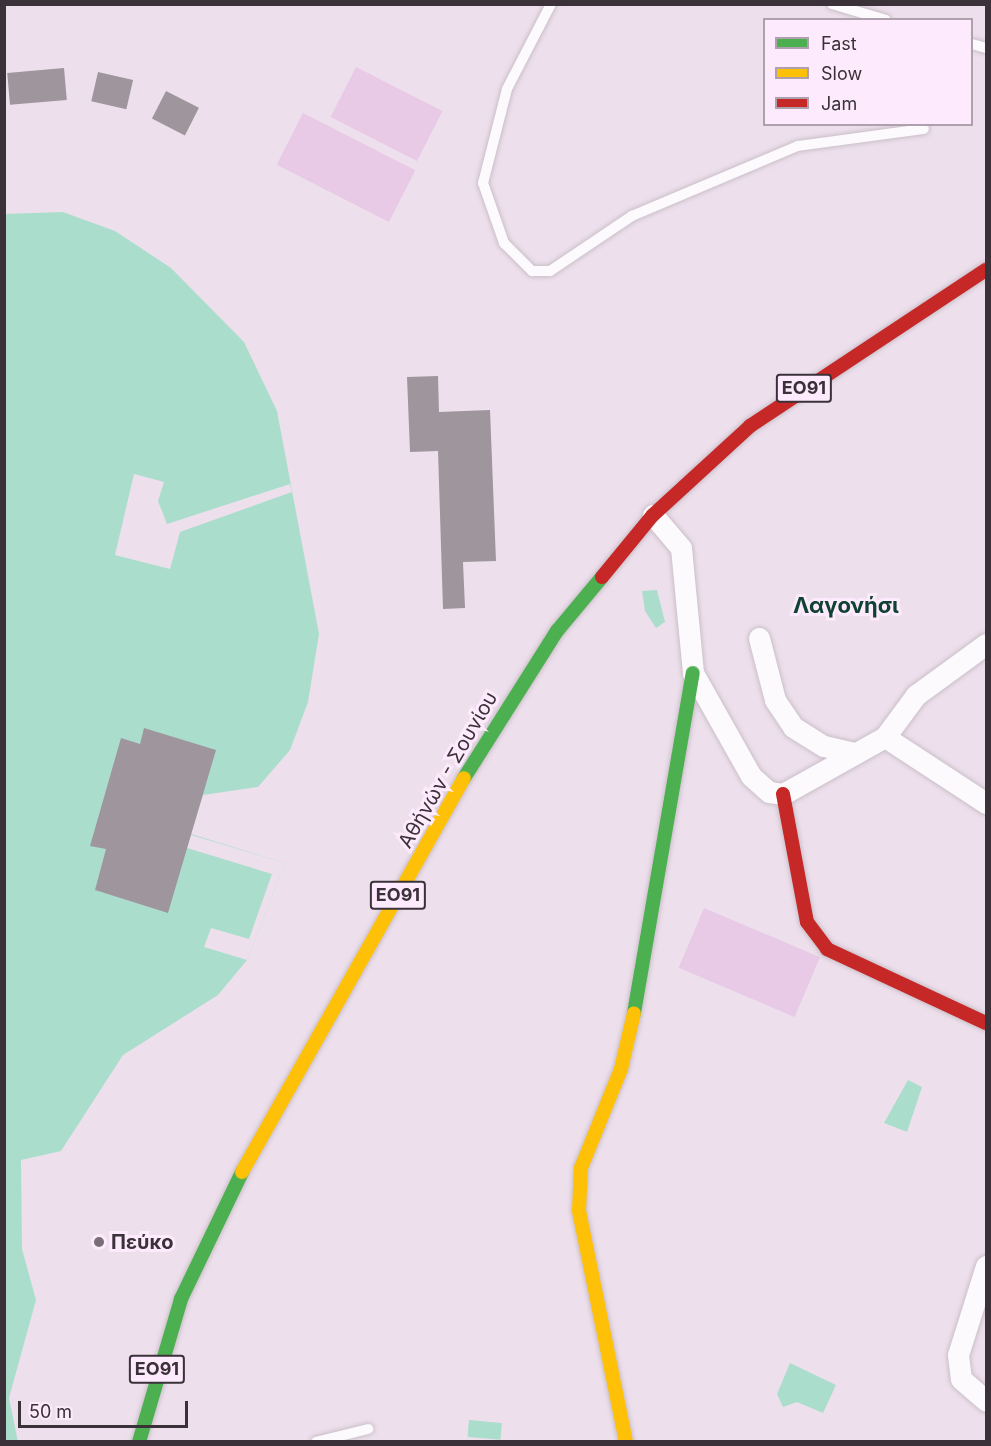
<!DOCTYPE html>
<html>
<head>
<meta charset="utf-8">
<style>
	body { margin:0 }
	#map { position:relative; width:991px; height:1446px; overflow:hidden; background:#ede0ec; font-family:Inter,sans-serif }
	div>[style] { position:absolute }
	.green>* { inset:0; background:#e8c9e6; transform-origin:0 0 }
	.water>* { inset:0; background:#abddcc; transform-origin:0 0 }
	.pier>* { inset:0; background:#ede0ec }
	.building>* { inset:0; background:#9e959d; transform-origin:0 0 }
	.roads { filter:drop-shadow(0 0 2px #cabfc9) drop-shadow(0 0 2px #cabfc9) }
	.lane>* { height:10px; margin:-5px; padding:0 5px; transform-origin:5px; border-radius:5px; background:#fcfafc }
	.street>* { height:21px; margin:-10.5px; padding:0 10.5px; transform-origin:10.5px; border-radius:10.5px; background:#fcfafc }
	.fast>* { height:14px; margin:-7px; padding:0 7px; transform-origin:7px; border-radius:7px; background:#4caf50 }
	.slow>* { height:14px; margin:-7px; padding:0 7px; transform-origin:7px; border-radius:7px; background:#ffc107 }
	.jam>* { height:14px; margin:-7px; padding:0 7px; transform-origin:7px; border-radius:7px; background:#c62828 }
	.dots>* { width:16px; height:16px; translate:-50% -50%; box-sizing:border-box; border:3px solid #fdeafc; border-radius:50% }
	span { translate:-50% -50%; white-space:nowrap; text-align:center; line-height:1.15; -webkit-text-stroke:6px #fdeafc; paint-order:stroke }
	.shield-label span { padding:2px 4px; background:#fdeafc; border:2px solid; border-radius:4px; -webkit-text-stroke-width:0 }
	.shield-label { font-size:18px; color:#3a3139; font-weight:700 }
	.street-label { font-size:20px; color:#3a3139 }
	.poi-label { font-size:20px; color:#3a3139; font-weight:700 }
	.left { translate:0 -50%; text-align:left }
	.quarter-label { font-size:22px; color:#0f4233; font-weight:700 }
	.frame { position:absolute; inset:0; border:6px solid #3a3139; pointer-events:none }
	.legend { position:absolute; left:763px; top:18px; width:210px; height:108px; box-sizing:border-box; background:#fdeafc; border:2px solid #afa0ae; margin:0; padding:8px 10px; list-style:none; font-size:18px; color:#3a3139 }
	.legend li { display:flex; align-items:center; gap:12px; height:30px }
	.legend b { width:30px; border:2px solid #afa0ae }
	.scale { position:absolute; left:18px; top:1401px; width:170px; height:27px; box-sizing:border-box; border:3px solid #3a3139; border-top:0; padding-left:8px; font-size:18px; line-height:21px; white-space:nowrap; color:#3a3139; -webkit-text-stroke:4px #fdeafc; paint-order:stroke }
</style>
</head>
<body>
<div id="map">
	<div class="green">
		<div style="left:356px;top:67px;width:97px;height:56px;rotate:27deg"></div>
		<div style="left:303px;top:113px;width:126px;height:58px;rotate:27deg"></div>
		<div style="left:704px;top:908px;width:126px;height:65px;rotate:23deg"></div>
	</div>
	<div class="water">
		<div style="clip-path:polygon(63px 212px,115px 231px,171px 268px,244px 342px,277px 411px,319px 634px,308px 702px,290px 750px,258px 787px,203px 795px,191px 834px,285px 863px,247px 960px,218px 995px,123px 1055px,61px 1151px,21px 1160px,22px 1249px,36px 1300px,9px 1398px,18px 1442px,4px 1441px,4px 214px)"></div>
		<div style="clip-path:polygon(657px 590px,665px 622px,656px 628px,645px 611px,642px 591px)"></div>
		<div style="clip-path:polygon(908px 1080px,922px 1087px,907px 1132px,884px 1123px)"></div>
		<div style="clip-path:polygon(790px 1363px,836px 1385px,823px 1413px,797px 1402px,783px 1407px,777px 1394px)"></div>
		<div style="left:469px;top:1420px;width:33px;height:17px;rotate:5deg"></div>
	</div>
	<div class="pier">
		<div style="clip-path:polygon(134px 474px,164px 482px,158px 501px,167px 524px,290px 484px,292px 492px,180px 532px,170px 569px,115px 555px)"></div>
		<div style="clip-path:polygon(191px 835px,285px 863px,247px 960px,204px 947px,211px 928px,249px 939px,272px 874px,187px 848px)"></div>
	</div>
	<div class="building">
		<div style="left:64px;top:68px;width:32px;height:57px;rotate:85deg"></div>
		<div style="left:98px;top:72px;width:36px;height:30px;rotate:13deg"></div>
		<div style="left:166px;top:91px;width:37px;height:31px;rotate:27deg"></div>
		<div style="clip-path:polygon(438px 376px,439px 412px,490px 410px,496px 561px,463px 562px,465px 608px,443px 609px,438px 451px,410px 452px,407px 377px)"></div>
		<div style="clip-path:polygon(144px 728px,216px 750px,168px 913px,95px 890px,106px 849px,90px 846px,121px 738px,140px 744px)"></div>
	</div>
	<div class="roads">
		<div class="lane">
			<div style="left:551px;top:4px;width:96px;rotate:117.4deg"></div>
			<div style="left:507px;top:89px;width:97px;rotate:104.3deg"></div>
			<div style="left:483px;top:183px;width:64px;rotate:70.7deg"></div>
			<div style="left:504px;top:243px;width:40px;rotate:45deg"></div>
			<div style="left:532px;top:271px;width:18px"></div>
			<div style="left:550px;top:271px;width:99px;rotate:-33.9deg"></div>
			<div style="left:632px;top:216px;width:180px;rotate:-22.9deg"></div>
			<div style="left:798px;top:146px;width:127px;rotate:-7.7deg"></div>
			<div style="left:832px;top:4px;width:56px;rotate:16.5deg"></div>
			<div style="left:972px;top:44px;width:15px;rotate:16deg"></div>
			<div style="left:316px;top:1442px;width:54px;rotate:-14deg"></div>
		</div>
		<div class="street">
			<div style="left:653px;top:515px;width:43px;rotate:49.7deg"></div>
			<div style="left:681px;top:548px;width:126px;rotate:84.5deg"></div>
			<div style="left:693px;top:673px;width:118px;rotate:60.6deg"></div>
			<div style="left:751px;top:776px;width:24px;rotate:42deg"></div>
			<div style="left:769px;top:792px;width:14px;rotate:8deg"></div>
			<div style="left:783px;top:794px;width:117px;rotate:-29.2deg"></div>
			<div style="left:759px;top:638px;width:64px;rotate:75.5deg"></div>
			<div style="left:775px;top:700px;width:32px;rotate:56deg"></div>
			<div style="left:793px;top:727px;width:36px;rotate:32deg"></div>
			<div style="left:824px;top:746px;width:32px;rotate:13deg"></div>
			<div style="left:986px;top:644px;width:87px;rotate:143.9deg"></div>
			<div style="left:916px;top:695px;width:52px;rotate:126.4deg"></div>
			<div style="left:885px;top:737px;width:121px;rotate:33.2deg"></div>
			<div style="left:986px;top:1266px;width:93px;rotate:107.5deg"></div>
			<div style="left:958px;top:1355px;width:24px;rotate:83deg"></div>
			<div style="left:961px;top:1379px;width:33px;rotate:41deg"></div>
		</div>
		<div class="fast">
			<div style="left:464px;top:778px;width:174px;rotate:-57.7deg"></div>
			<div style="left:557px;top:631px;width:70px;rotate:-50.2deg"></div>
			<div style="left:634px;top:1013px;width:345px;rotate:-80.2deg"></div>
			<div style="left:139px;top:1442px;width:149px;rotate:-73.6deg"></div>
			<div style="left:181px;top:1299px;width:141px;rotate:-64.3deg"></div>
		</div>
		<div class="slow">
			<div style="left:242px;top:1172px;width:452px;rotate:-60.6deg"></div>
			<div style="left:626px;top:1442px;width:237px;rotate:-101.5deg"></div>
			<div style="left:579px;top:1210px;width:42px;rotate:-87.3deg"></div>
			<div style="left:581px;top:1168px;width:107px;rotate:-68deg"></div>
			<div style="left:621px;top:1069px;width:57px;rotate:-76.9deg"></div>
		</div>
		<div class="jam">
			<div style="left:602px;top:577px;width:80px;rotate:-50.6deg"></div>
			<div style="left:653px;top:515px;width:132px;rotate:-42.5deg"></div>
			<div style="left:750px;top:426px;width:283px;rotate:-33.5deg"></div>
			<div style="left:783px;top:794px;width:130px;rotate:79.4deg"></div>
			<div style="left:807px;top:922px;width:34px;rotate:53deg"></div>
			<div style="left:827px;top:949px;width:175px;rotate:25deg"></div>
		</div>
	</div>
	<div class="dots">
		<div style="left:99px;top:1242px;background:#796e78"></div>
	</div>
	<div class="shield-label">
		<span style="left:804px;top:388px">ΕΟ91</span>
		<span style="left:398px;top:895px">ΕΟ91</span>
		<span style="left:157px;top:1369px">ΕΟ91</span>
	</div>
	<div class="street-label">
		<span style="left:448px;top:770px;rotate:-60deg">Αθήνών - Σουνίου</span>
	</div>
	<div class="poi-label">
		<span class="left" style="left:111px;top:1242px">Πεύκο</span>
	</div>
	<div class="quarter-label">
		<span style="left:846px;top:606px">Λαγονήσι</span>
	</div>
	<div class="frame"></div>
	<ul class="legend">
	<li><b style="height:8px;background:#4caf50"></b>Fast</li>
	<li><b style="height:8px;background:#ffc107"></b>Slow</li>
	<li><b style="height:8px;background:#c62828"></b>Jam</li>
	</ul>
	<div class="scale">50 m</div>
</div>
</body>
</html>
